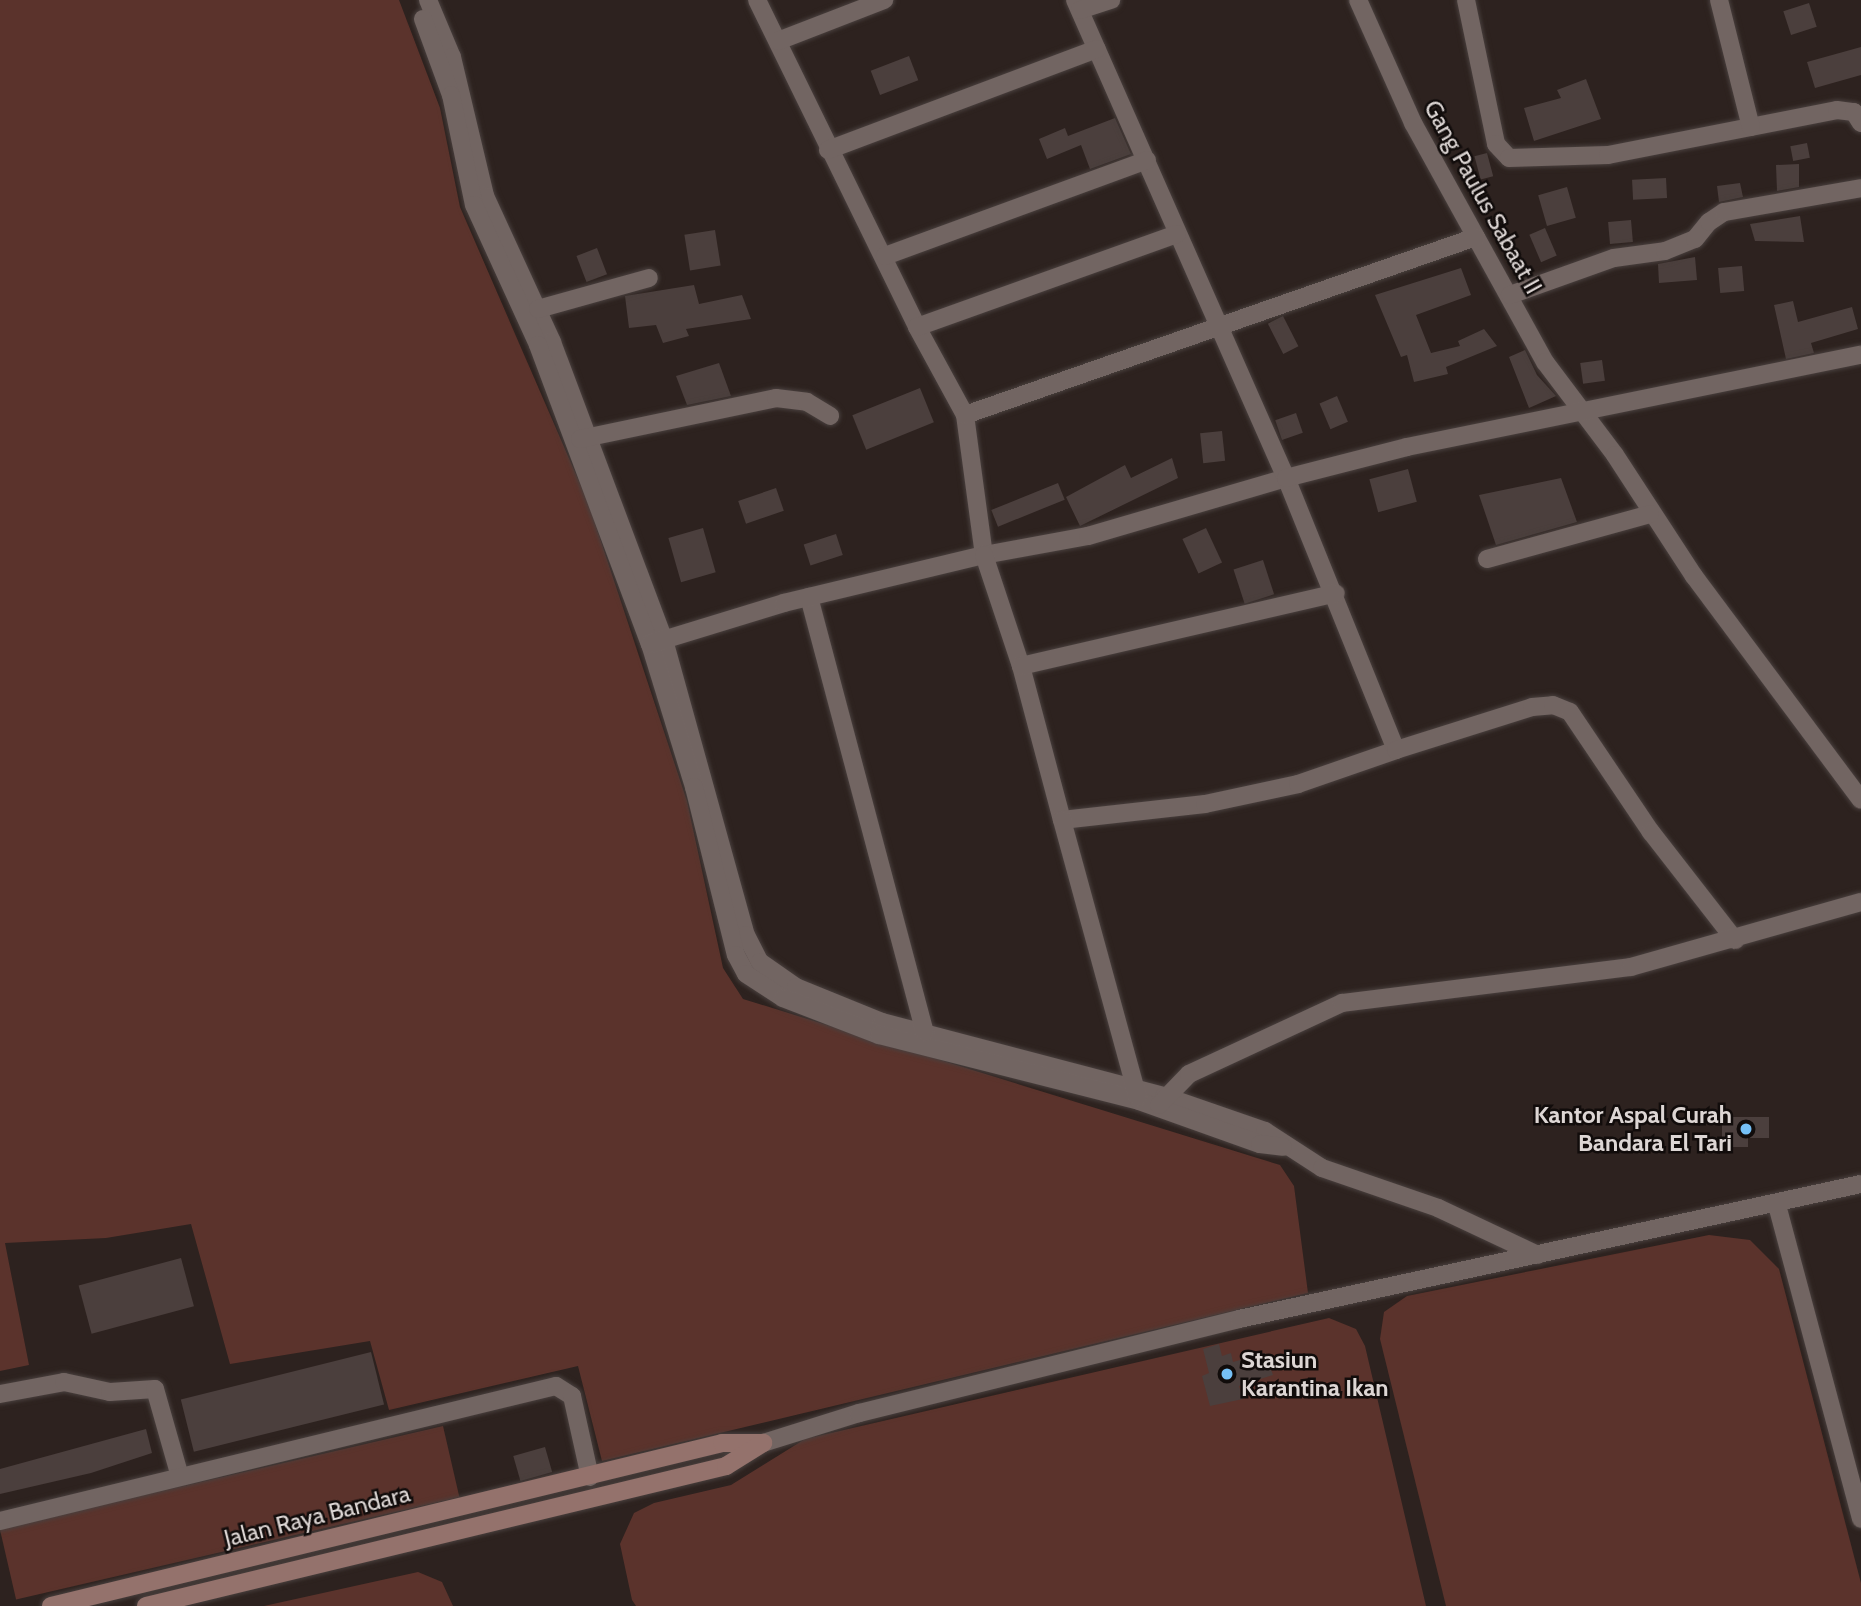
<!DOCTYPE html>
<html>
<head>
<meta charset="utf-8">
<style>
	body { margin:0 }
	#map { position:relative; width:1861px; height:1606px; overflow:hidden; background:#2d221f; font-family:Cabin,sans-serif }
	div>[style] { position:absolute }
	.green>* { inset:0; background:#5b332c; transform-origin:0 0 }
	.building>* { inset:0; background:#4b3f3d; transform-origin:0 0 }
	.roads { filter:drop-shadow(0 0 2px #49403e) drop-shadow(0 0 2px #49403e) }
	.minor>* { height:18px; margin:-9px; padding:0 9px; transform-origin:9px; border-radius:9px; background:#726562 }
	.secondary>* { height:18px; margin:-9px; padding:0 9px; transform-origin:9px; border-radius:9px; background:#94726c }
	.dots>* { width:19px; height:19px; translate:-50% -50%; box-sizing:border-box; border:4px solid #110c0b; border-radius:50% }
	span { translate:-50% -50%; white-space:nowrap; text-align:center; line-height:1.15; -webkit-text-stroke:5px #110c0b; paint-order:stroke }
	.street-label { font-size:24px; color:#ddd6d4 }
	.poi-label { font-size:24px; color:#ddd6d4; font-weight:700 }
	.right { translate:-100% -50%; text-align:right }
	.left { translate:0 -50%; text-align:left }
</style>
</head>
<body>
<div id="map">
	<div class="green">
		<div style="clip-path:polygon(0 0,399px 0,440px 108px,460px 207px,588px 502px,687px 801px,723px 968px,743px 999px,1280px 1165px,1294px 1186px,1308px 1293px,602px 1461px,578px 1366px,389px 1410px,370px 1341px,230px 1364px,191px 1224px,106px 1238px,5px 1243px,29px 1365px,0 1371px)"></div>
		<div style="clip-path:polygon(1709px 1235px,1750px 1240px,1779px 1269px,1861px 1583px,1861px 1606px,1446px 1606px,1380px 1339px,1384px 1312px,1407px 1296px)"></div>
		<div style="clip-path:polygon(1329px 1318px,1356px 1329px,1365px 1346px,1426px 1606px,636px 1606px,632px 1600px,620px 1544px,634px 1513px,654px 1503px,731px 1485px,805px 1439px)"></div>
		<div style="left:443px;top:1426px;width:73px;height:455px;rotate:77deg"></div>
		<div style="clip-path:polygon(418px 1572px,442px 1582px,453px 1606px,264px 1606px)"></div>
	</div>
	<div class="building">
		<div style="left:1809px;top:3px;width:25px;height:27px;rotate:72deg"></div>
		<div style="clip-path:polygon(1861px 47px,1861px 75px,1815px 88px,1807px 62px)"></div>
		<div style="left:909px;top:56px;width:26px;height:41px;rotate:69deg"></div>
		<div style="clip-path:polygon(1586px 79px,1601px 119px,1534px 141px,1524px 108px,1561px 98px,1557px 90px)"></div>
		<div style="clip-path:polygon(1115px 118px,1131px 154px,1090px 169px,1081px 145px,1047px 159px,1039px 139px,1065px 128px,1068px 136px)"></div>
		<div style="left:1807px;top:143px;width:15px;height:17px;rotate:79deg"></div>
		<div style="left:1487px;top:153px;width:24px;height:13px;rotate:75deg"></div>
		<div style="clip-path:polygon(1799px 164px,1799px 187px,1777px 191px,1776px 165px)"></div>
		<div style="left:1666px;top:178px;width:20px;height:34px;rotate:87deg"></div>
		<div style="clip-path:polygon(1740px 183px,1743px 197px,1719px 202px,1717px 186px)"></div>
		<div style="left:1567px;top:187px;width:32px;height:30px;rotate:74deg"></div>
		<div style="clip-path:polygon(1800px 216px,1804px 242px,1755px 241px,1750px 224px)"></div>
		<div style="left:1631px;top:220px;width:22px;height:23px;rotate:85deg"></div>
		<div style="left:1545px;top:228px;width:30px;height:17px;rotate:67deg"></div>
		<div style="left:715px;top:230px;width:36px;height:31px;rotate:81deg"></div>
		<div style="left:597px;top:248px;width:28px;height:22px;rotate:69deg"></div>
		<div style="clip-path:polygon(1695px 257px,1697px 280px,1659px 283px,1658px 264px)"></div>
		<div style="left:1742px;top:266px;width:25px;height:24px;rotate:85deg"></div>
		<div style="clip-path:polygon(1461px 268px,1471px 295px,1416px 315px,1431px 353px,1460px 346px,1458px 341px,1484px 329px,1497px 346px,1446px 367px,1448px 374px,1414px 382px,1407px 355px,1401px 357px,1375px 295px)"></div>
		<div style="clip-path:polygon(694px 285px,699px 304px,742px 295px,751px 319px,686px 329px,689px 336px,663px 343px,656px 325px,629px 328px,625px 296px)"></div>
		<div style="clip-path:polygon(1793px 301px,1798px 322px,1852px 307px,1858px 329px,1811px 343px,1814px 353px,1786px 359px,1774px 305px)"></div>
		<div style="left:1283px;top:316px;width:34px;height:17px;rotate:63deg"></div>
		<div style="clip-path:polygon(1525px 350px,1537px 375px,1556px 396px,1529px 408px,1509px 357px)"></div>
		<div style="left:1602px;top:360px;width:21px;height:22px;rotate:82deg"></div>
		<div style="clip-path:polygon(719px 363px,731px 396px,687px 405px,676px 376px)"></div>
		<div style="left:920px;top:388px;width:37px;height:73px;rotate:68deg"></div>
		<div style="left:1337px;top:396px;width:28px;height:19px;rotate:67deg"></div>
		<div style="left:1296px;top:413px;width:21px;height:22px;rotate:71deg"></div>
		<div style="left:1222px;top:431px;width:30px;height:22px;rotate:84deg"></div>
		<div style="clip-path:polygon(1172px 458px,1178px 478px,1080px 526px,1066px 497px,1125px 465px,1131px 478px)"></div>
		<div style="left:1408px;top:469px;width:34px;height:40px;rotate:75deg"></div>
		<div style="clip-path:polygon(1561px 478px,1577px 522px,1496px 545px,1479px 495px)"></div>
		<div style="left:1058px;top:483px;width:18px;height:72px;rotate:68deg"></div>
		<div style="left:776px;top:488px;width:24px;height:40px;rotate:71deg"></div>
		<div style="left:703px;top:528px;width:46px;height:36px;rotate:74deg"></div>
		<div style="left:1206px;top:528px;width:38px;height:26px;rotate:65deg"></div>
		<div style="left:836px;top:534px;width:22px;height:34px;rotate:72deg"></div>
		<div style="left:1263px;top:560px;width:36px;height:31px;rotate:72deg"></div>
		<div style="clip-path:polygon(1722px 1117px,1769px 1117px,1769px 1138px,1748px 1138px,1748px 1147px,1729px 1147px,1729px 1139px,1722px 1139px)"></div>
		<div style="left:181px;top:1258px;width:50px;height:106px;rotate:75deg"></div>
		<div style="clip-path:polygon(1219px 1344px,1222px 1356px,1231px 1353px,1233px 1362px,1265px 1353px,1273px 1375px,1239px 1386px,1243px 1399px,1210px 1406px,1202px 1376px,1209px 1373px,1203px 1349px)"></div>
		<div style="left:371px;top:1352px;width:54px;height:196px;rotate:76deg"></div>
		<div style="clip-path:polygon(146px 1429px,152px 1453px,91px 1473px,0 1494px,0 1469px)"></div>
		<div style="left:545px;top:1447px;width:26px;height:33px;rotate:74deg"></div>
	</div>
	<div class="roads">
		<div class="minor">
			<div style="left:428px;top:0;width:62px;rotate:67.2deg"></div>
			<div style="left:452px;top:57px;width:143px;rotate:76.6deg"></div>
			<div style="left:485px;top:196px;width:161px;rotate:65.3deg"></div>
			<div style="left:552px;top:342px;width:318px;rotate:69.4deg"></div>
			<div style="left:664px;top:640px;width:306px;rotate:74.5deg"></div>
			<div style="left:746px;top:935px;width:30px;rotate:63deg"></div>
			<div style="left:760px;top:962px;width:44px;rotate:34.8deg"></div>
			<div style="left:796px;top:987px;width:93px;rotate:22.1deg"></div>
			<div style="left:882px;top:1022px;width:292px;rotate:14.7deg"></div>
			<div style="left:1164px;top:1096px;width:107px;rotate:19.1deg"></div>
			<div style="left:1265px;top:1131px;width:68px;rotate:33deg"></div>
			<div style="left:1322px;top:1168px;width:123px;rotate:19deg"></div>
			<div style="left:1438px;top:1208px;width:110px;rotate:25.2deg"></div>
			<div style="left:757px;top:0;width:364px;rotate:63.9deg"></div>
			<div style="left:917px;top:327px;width:100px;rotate:61.4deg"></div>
			<div style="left:965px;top:415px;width:141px;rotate:82.3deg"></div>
			<div style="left:984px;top:555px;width:106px;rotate:-10.4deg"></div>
			<div style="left:1088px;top:536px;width:206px;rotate:-16.3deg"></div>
			<div style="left:1286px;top:478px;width:522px;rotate:-113.82deg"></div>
			<div style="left:1358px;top:0;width:135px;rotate:65.9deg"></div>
			<div style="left:1413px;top:123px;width:273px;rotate:61.1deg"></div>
			<div style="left:1545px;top:362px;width:116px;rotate:53deg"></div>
			<div style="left:1615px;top:455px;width:145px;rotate:56.9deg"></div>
			<div style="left:1694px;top:576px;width:279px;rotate:53.3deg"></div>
			<div style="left:1466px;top:0;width:147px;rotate:78.2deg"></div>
			<div style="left:1496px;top:144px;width:19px;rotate:47deg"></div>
			<div style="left:1509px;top:158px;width:99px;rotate:-1.7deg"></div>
			<div style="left:1608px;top:155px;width:233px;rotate:-11.1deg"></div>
			<div style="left:1837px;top:110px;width:17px;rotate:7deg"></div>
			<div style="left:1854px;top:112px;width:13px;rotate:58deg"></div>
			<div style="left:1719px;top:0;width:131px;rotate:75.9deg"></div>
			<div style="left:1080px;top:10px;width:33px;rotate:-18deg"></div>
			<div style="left:423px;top:19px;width:81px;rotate:69.8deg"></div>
			<div style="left:451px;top:95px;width:112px;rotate:78.2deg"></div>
			<div style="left:474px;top:205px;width:154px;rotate:65.4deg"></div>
			<div style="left:538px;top:345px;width:319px;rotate:69.5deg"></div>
			<div style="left:650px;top:644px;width:150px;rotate:72.9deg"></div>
			<div style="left:694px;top:787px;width:173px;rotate:76deg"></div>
			<div style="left:736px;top:955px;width:21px;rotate:62deg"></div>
			<div style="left:746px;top:974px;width:44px;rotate:33deg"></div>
			<div style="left:783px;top:998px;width:103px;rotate:21.1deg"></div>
			<div style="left:879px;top:1035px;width:268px;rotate:14.2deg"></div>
			<div style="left:1139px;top:1101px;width:128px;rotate:19.6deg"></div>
			<div style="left:1260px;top:1144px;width:23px;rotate:7deg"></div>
			<div style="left:778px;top:41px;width:114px;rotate:-21.1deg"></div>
			<div style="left:828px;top:150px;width:287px;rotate:-20.6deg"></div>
			<div style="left:885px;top:256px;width:279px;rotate:-20.1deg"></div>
			<div style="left:1510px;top:295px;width:110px;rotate:-19.6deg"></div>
			<div style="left:1614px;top:258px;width:51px;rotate:-7.8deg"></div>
			<div style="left:1665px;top:251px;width:32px;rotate:-22deg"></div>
			<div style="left:1695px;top:239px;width:22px;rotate:-51deg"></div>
			<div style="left:1709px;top:222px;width:18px;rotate:-34deg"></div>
			<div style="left:1724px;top:212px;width:139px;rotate:-9.9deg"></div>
			<div style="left:538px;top:309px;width:115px;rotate:-15.6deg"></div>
			<div style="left:917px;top:327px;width:276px;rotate:-19.7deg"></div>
			<div style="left:965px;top:415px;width:541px;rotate:-19.21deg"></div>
			<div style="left:580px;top:439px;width:200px;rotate:-11.8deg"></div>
			<div style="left:776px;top:398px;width:31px;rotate:7deg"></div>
			<div style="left:807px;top:402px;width:27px;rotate:31deg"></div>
			<div style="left:1487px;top:559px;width:169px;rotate:-15.4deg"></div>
			<div style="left:809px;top:597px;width:450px;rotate:75.1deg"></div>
			<div style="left:650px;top:644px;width:140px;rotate:-17deg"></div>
			<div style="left:784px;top:603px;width:206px;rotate:-13.5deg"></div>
			<div style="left:984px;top:555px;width:117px;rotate:71.6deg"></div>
			<div style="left:1021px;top:666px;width:159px;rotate:75.1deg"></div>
			<div style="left:1062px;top:820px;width:144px;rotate:-6.4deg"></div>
			<div style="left:1205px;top:804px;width:95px;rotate:-12.1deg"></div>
			<div style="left:1298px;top:784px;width:104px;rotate:-19.1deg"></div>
			<div style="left:1396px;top:750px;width:293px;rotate:-112deg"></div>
			<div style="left:1286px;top:478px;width:125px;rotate:-14.4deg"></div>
			<div style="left:1407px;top:447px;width:463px;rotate:-11.5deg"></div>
			<div style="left:1021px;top:666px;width:323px;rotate:-13deg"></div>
			<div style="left:1396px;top:750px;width:143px;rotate:-17.5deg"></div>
			<div style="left:1532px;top:707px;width:21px;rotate:-5deg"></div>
			<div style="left:1553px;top:705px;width:18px;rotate:22deg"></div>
			<div style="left:1570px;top:712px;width:145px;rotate:56deg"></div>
			<div style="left:1651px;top:832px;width:137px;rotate:52.1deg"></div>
			<div style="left:1062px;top:820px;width:287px;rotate:74.7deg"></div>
			<div style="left:1159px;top:1105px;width:43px;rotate:-45.9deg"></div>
			<div style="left:1189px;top:1074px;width:169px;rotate:-24.9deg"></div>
			<div style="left:1342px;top:1003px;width:291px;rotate:-7.1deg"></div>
			<div style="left:1631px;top:967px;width:239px;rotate:-15.8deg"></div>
			<div style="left:1777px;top:1205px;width:325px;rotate:75deg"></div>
			<div style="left:0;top:1394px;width:65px;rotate:-10.6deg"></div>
			<div style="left:64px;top:1382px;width:47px;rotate:12.3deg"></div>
			<div style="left:110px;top:1392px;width:45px;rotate:-3.8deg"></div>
			<div style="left:155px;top:1389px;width:91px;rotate:74.1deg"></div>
			<div style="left:763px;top:1443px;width:101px;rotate:-17.4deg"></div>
			<div style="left:859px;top:1413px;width:391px;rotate:-13.9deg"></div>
			<div style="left:1239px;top:1319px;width:636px;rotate:-12.25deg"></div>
			<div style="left:0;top:1521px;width:572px;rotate:-13.65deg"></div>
			<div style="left:556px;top:1386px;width:19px;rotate:32deg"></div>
			<div style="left:572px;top:1396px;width:83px;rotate:77.5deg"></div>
		</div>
		<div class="secondary">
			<div style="left:51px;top:1606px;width:691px;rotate:-13.65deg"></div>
			<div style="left:722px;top:1443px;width:41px"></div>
			<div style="left:146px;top:1606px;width:597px;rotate:-13.57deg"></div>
			<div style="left:726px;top:1466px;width:44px;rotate:-31.9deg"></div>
		</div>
	</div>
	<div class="dots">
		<div style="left:1746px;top:1129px;background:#75c0f6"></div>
		<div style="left:1227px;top:1374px;background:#75c0f6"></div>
	</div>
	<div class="street-label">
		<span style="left:1483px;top:197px;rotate:61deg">Gang Paulus Sabaat II</span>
		<span style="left:317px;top:1516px;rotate:-14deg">Jalan Raya Bandara</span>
	</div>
	<div class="poi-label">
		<span class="right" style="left:1732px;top:1129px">Kantor Aspal Curah<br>Bandara El Tari</span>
		<span class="left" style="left:1241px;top:1374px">Stasiun<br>Karantina Ikan</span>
	</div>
</div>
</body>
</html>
